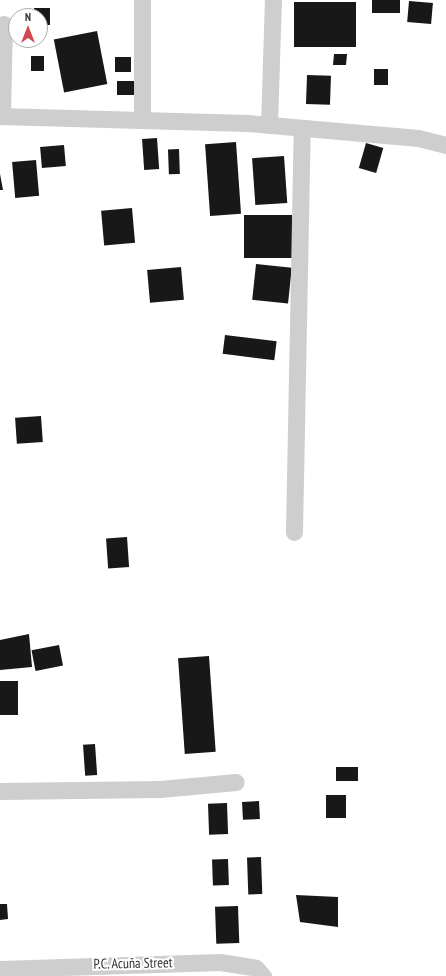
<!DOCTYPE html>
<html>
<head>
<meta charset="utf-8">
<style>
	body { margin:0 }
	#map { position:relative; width:446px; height:976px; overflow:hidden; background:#fff; font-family:"PT Sans Narrow",sans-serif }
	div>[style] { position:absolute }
	.building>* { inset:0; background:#181818; transform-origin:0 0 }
	.minor>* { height:17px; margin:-8.5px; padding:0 8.5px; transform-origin:8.5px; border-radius:8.5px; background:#cecece }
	span { translate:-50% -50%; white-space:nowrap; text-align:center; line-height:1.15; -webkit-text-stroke:4px #fff; paint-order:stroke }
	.street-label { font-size:14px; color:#313131 }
	.north { position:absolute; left:8px; top:8px; width:40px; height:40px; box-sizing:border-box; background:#fff; border:1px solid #adadad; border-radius:50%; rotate:0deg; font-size:11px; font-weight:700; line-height:16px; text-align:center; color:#313131 }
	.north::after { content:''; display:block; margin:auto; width:14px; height:18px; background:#d24851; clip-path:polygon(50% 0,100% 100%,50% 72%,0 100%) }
</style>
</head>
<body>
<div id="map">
	<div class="building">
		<div style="left:372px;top:0;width:28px;height:13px"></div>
		<div style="left:409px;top:1px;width:24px;height:21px;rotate:5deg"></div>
		<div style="left:294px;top:2px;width:62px;height:45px"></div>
		<div style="clip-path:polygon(34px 8px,50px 8px,50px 25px,40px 25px,40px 16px,34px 16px)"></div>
		<div style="left:97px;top:31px;width:54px;height:44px;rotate:79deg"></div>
		<div style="clip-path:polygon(334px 54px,347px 54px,346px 65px,333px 65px)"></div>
		<div style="left:31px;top:56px;width:13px;height:15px"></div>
		<div style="left:115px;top:57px;width:16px;height:15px"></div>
		<div style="left:374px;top:69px;width:14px;height:16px"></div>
		<div style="left:307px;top:75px;width:24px;height:29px;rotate:2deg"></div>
		<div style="left:117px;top:81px;width:17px;height:14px"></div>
		<div style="left:157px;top:138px;width:31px;height:15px;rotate:86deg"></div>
		<div style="left:236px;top:142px;width:72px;height:31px;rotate:86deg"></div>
		<div style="left:366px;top:143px;width:18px;height:26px;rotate:16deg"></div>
		<div style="left:64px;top:145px;width:21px;height:24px;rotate:85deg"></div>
		<div style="left:179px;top:149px;width:25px;height:11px;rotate:88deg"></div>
		<div style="left:284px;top:156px;width:47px;height:32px;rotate:86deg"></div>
		<div style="left:36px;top:160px;width:36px;height:24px;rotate:85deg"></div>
		<div style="clip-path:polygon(0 174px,3px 190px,0 190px)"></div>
		<div style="left:132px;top:208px;width:35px;height:31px;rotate:85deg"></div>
		<div style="left:244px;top:215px;width:48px;height:43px"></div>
		<div style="left:256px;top:264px;width:36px;height:36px;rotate:6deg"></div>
		<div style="left:181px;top:267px;width:33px;height:34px;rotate:85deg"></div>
		<div style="left:225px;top:335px;width:52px;height:19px;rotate:7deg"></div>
		<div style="left:41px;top:416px;width:26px;height:26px;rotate:86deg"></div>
		<div style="left:127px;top:537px;width:30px;height:21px;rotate:86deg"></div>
		<div style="clip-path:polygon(29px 634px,32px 667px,0 670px,0 640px)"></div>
		<div style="left:59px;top:645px;width:21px;height:28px;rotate:79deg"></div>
		<div style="left:209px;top:656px;width:96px;height:31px;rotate:86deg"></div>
		<div style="left:0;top:681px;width:18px;height:34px"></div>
		<div style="left:95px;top:744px;width:31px;height:12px;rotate:86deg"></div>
		<div style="left:358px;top:767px;width:14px;height:22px;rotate:90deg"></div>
		<div style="left:326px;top:795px;width:20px;height:23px"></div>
		<div style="left:259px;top:801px;width:18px;height:17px;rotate:87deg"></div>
		<div style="left:227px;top:803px;width:31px;height:19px;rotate:88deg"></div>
		<div style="left:261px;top:857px;width:37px;height:14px;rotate:88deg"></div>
		<div style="left:228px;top:859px;width:26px;height:16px;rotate:88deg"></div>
		<div style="clip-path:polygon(296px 895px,338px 897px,338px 927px,300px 922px)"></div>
		<div style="clip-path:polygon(0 904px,7px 904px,8px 919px,0 920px)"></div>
		<div style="left:238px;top:906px;width:37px;height:23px;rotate:88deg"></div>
	</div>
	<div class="minor">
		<div style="left:142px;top:0;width:120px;rotate:90deg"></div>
		<div style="left:0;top:116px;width:247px;rotate:1.6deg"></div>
		<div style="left:247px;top:123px;width:172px;rotate:5deg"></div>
		<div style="left:418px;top:138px;width:29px;rotate:14deg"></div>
		<div style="left:2px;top:116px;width:92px;rotate:-88.8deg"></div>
		<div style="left:269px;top:125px;width:125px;rotate:-88.2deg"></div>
		<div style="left:294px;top:532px;width:404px;rotate:-88.9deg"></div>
		<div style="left:0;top:791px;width:160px;rotate:-0.7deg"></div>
		<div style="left:160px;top:789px;width:76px;rotate:-5.3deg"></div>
		<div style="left:0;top:969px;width:220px;rotate:-1.8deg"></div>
		<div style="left:220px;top:962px;width:36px;rotate:9deg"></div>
		<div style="left:256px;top:968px;width:11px;rotate:49deg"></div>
	</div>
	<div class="street-label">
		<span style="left:133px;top:963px;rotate:-1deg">P.C. Acuña Street</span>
	</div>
	<div class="north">N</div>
</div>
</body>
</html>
